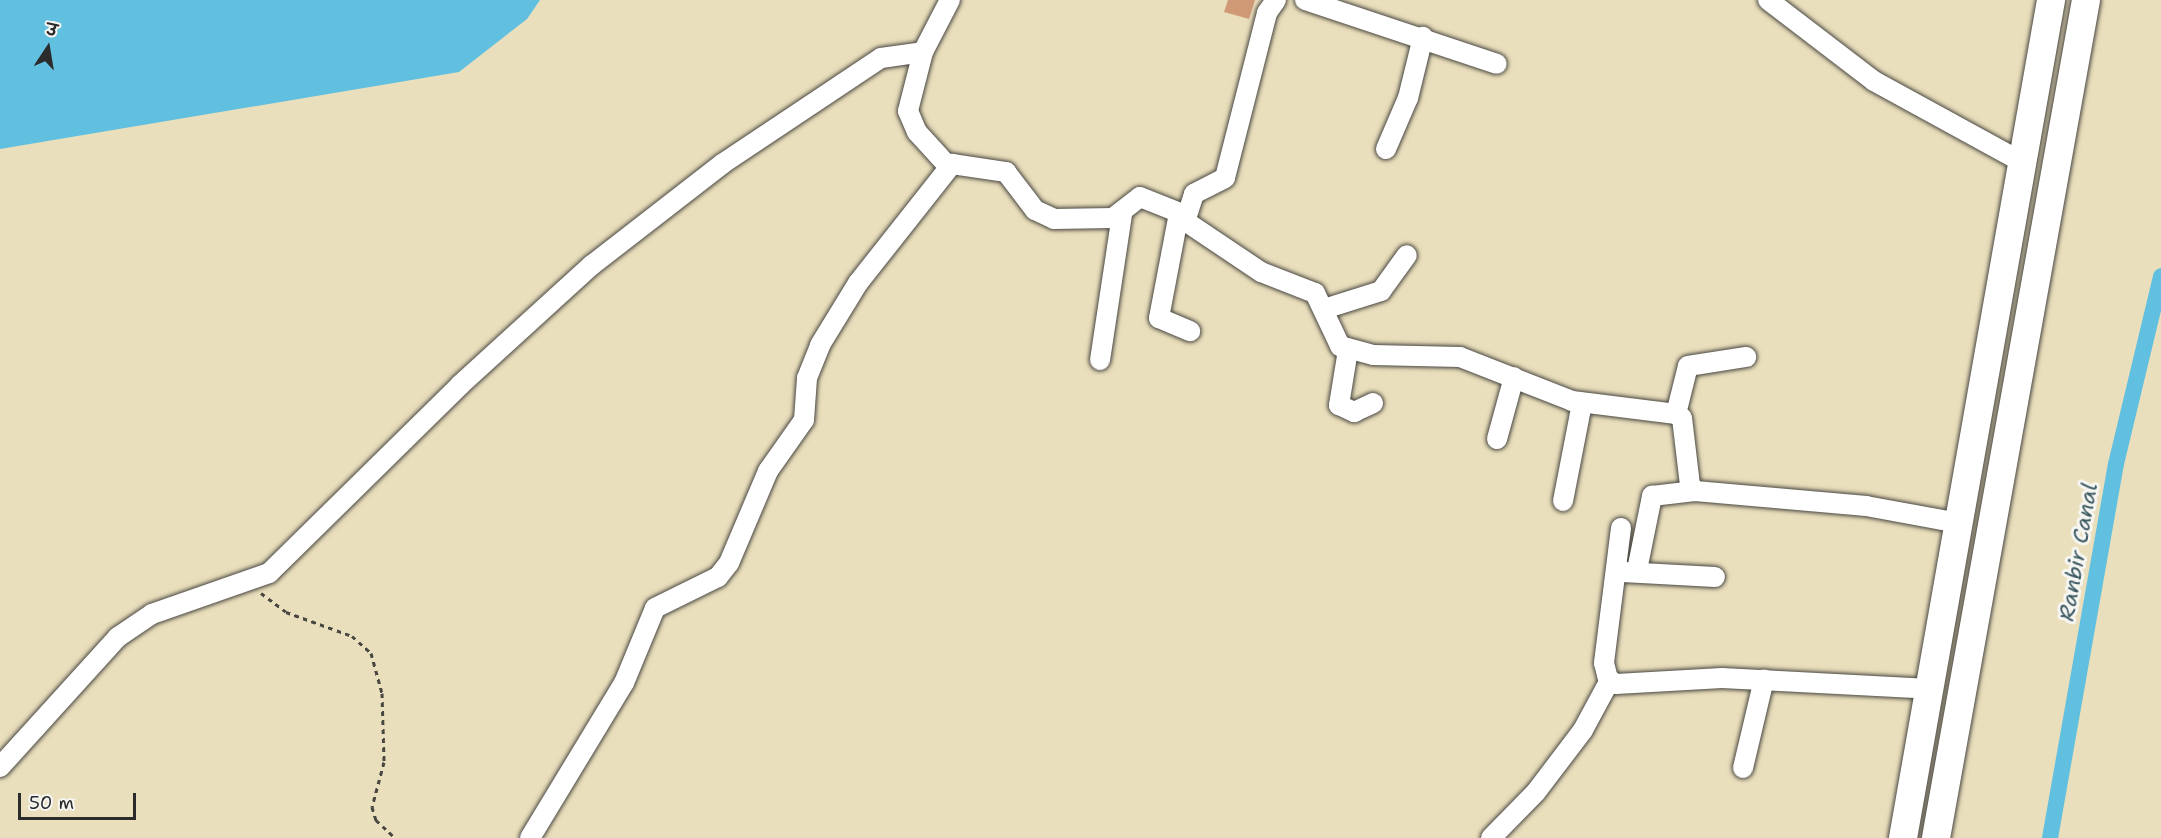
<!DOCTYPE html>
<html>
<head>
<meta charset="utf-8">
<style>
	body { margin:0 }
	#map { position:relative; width:2161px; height:838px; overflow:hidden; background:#eadfbc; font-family:"Shantell Sans","Playpen Sans Deva",sans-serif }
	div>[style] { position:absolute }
	.water>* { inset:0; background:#61c0df }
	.canal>* { height:16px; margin:-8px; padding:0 8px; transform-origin:8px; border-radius:8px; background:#61c0df }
	.building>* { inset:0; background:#d09976 }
	.path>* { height:3px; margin-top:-1.5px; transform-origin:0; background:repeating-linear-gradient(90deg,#484641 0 4.5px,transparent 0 9px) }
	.roads { filter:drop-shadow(0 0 2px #484641) drop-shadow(0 0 2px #484641) }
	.minor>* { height:20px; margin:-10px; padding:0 10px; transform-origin:10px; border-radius:10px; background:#fff }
	.highway>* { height:28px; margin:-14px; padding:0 14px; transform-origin:14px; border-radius:14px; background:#fff }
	span { translate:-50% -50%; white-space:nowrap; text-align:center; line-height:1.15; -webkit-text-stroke:6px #f6f6f2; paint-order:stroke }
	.water-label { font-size:22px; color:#3b5861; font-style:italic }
	.north { position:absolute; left:18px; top:18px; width:60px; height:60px; -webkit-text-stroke:4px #f6f6f2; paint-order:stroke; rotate:12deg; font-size:16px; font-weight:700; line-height:24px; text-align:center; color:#2b2b2b }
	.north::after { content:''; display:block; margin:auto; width:21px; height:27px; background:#2b2b2b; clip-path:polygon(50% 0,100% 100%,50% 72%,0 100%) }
	.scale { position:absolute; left:18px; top:793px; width:118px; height:27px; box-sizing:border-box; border:3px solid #2b2b2b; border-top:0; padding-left:8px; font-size:18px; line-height:21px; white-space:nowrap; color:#2b2b2b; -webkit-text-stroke:4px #f6f6f2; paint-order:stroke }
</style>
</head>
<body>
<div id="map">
	<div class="water">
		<div style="clip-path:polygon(0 0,540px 0,527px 19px,459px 72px,0 149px)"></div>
	</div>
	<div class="canal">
		<div style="left:2050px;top:838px;width:380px;rotate:-80deg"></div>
		<div style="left:2116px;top:464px;width:193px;rotate:-76.5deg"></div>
	</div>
	<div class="building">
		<div style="clip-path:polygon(1228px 0,1255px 0,1249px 19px,1224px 12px)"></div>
	</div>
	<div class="path">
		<div style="left:261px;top:593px;width:31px;rotate:37deg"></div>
		<div style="left:286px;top:612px;width:70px;rotate:20deg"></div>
		<div style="left:352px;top:636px;width:25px;rotate:42deg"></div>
		<div style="left:371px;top:653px;width:41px;rotate:74.6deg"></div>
		<div style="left:382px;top:693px;width:69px;rotate:88.3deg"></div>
		<div style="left:384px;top:762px;width:47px;rotate:104.9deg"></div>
		<div style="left:372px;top:807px;width:14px;rotate:73deg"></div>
		<div style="left:376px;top:820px;width:26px;rotate:43deg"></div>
	</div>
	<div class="roads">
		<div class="minor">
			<div style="left:1276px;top:0;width:16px;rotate:125deg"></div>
			<div style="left:1267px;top:13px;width:170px;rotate:104.3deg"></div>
			<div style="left:1225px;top:178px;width:35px;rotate:153deg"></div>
			<div style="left:1194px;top:194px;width:28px;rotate:108deg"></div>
			<div style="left:1185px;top:221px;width:92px;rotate:33.9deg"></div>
			<div style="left:1261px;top:272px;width:58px;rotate:21.3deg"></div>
			<div style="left:1315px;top:293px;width:59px;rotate:64.7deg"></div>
			<div style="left:1340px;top:346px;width:34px;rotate:15deg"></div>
			<div style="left:1373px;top:355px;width:87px;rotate:1.3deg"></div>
			<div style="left:1460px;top:357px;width:120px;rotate:21.4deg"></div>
			<div style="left:1572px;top:401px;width:105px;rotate:7.1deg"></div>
			<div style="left:1676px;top:414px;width:7px;rotate:34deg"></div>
			<div style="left:1682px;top:418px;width:67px;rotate:83.2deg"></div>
			<div style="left:1690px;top:485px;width:8px;rotate:50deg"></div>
			<div style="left:1695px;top:491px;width:172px;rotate:5deg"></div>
			<div style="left:1866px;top:506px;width:95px;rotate:10.4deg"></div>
			<div style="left:1305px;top:0;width:202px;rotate:18.4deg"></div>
			<div style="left:1768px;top:0;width:133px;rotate:37.4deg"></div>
			<div style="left:1874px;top:81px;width:169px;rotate:28.7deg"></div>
			<div style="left:923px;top:52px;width:61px;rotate:104.3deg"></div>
			<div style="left:908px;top:111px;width:23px;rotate:67deg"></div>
			<div style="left:917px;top:132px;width:47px;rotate:47.6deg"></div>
			<div style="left:1386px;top:149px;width:56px;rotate:-66.7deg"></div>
			<div style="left:1408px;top:98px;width:63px;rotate:-76.2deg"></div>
			<div style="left:1179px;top:213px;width:107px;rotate:100.8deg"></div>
			<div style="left:1159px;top:318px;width:34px;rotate:23deg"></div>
			<div style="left:1324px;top:309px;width:60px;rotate:-17.5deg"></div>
			<div style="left:1381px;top:291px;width:44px;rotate:-54.2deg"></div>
			<div style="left:1348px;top:350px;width:56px;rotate:99.3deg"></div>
			<div style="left:1339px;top:405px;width:17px;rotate:25deg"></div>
			<div style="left:1354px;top:412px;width:21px;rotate:-25deg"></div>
			<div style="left:1100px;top:360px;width:148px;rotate:-81.4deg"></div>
			<div style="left:1676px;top:414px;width:49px;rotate:-76deg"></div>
			<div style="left:1688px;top:366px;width:59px;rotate:-8.8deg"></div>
			<div style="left:1497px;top:439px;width:64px;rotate:-74.7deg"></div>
			<div style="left:1563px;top:501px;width:100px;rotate:-79deg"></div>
			<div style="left:1621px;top:528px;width:136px;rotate:97.2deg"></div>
			<div style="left:1604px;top:663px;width:16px;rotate:76deg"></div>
			<div style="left:1608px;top:679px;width:9px;rotate:32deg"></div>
			<div style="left:1616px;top:684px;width:106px;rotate:-3.2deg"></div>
			<div style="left:1722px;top:678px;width:208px;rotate:3deg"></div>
			<div style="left:1637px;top:570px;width:76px;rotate:-78.5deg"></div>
			<div style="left:1652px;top:496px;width:43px;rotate:-6.6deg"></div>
			<div style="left:1623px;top:572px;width:92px;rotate:3.1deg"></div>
			<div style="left:0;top:767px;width:176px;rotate:-47.8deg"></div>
			<div style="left:118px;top:637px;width:41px;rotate:-34.1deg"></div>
			<div style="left:152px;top:614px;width:124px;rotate:-19.3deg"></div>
			<div style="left:269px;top:573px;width:268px;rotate:-44.5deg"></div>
			<div style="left:460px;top:385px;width:178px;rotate:-42.3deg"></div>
			<div style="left:592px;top:265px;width:165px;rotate:-37.8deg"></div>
			<div style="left:722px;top:164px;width:191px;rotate:-33.7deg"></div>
			<div style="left:881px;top:58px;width:42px;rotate:-8.1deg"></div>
			<div style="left:923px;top:52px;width:59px;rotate:-62.6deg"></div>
			<div style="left:1743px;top:768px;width:91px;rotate:-76.7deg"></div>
			<div style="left:530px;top:838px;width:181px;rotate:-58.8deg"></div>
			<div style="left:624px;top:683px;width:81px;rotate:-67.5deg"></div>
			<div style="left:655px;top:608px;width:70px;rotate:-26.2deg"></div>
			<div style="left:718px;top:577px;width:18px;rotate:-52deg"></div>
			<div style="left:729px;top:563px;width:100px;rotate:-67deg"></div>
			<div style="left:768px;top:471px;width:62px;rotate:-54.8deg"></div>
			<div style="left:804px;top:420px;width:42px;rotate:-85.9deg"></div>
			<div style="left:807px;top:378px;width:35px;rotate:-68deg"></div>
			<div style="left:820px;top:345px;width:73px;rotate:-58.5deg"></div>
			<div style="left:858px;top:283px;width:152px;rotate:-51.7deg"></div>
			<div style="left:952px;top:164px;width:55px;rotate:8.4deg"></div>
			<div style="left:1006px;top:172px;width:48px;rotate:52.7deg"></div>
			<div style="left:1035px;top:210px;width:21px;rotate:25deg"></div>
			<div style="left:1054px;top:219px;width:59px;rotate:-1deg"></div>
			<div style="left:1113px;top:218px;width:34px;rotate:-38deg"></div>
			<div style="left:1140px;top:197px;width:48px;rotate:21.8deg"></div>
			<div style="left:1491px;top:838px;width:64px;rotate:-45.6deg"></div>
			<div style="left:1536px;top:792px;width:78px;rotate:-52.8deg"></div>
			<div style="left:1583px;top:730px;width:57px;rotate:-61.6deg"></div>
		</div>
		<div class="highway">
			<div style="left:1903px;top:838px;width:851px;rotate:-79.98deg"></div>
			<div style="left:1936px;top:838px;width:851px;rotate:-79.85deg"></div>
		</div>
	</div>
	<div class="water-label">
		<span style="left:2078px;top:552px;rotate:-80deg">Ranbir Canal</span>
	</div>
	<div class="north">उ</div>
	<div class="scale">50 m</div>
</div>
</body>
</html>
